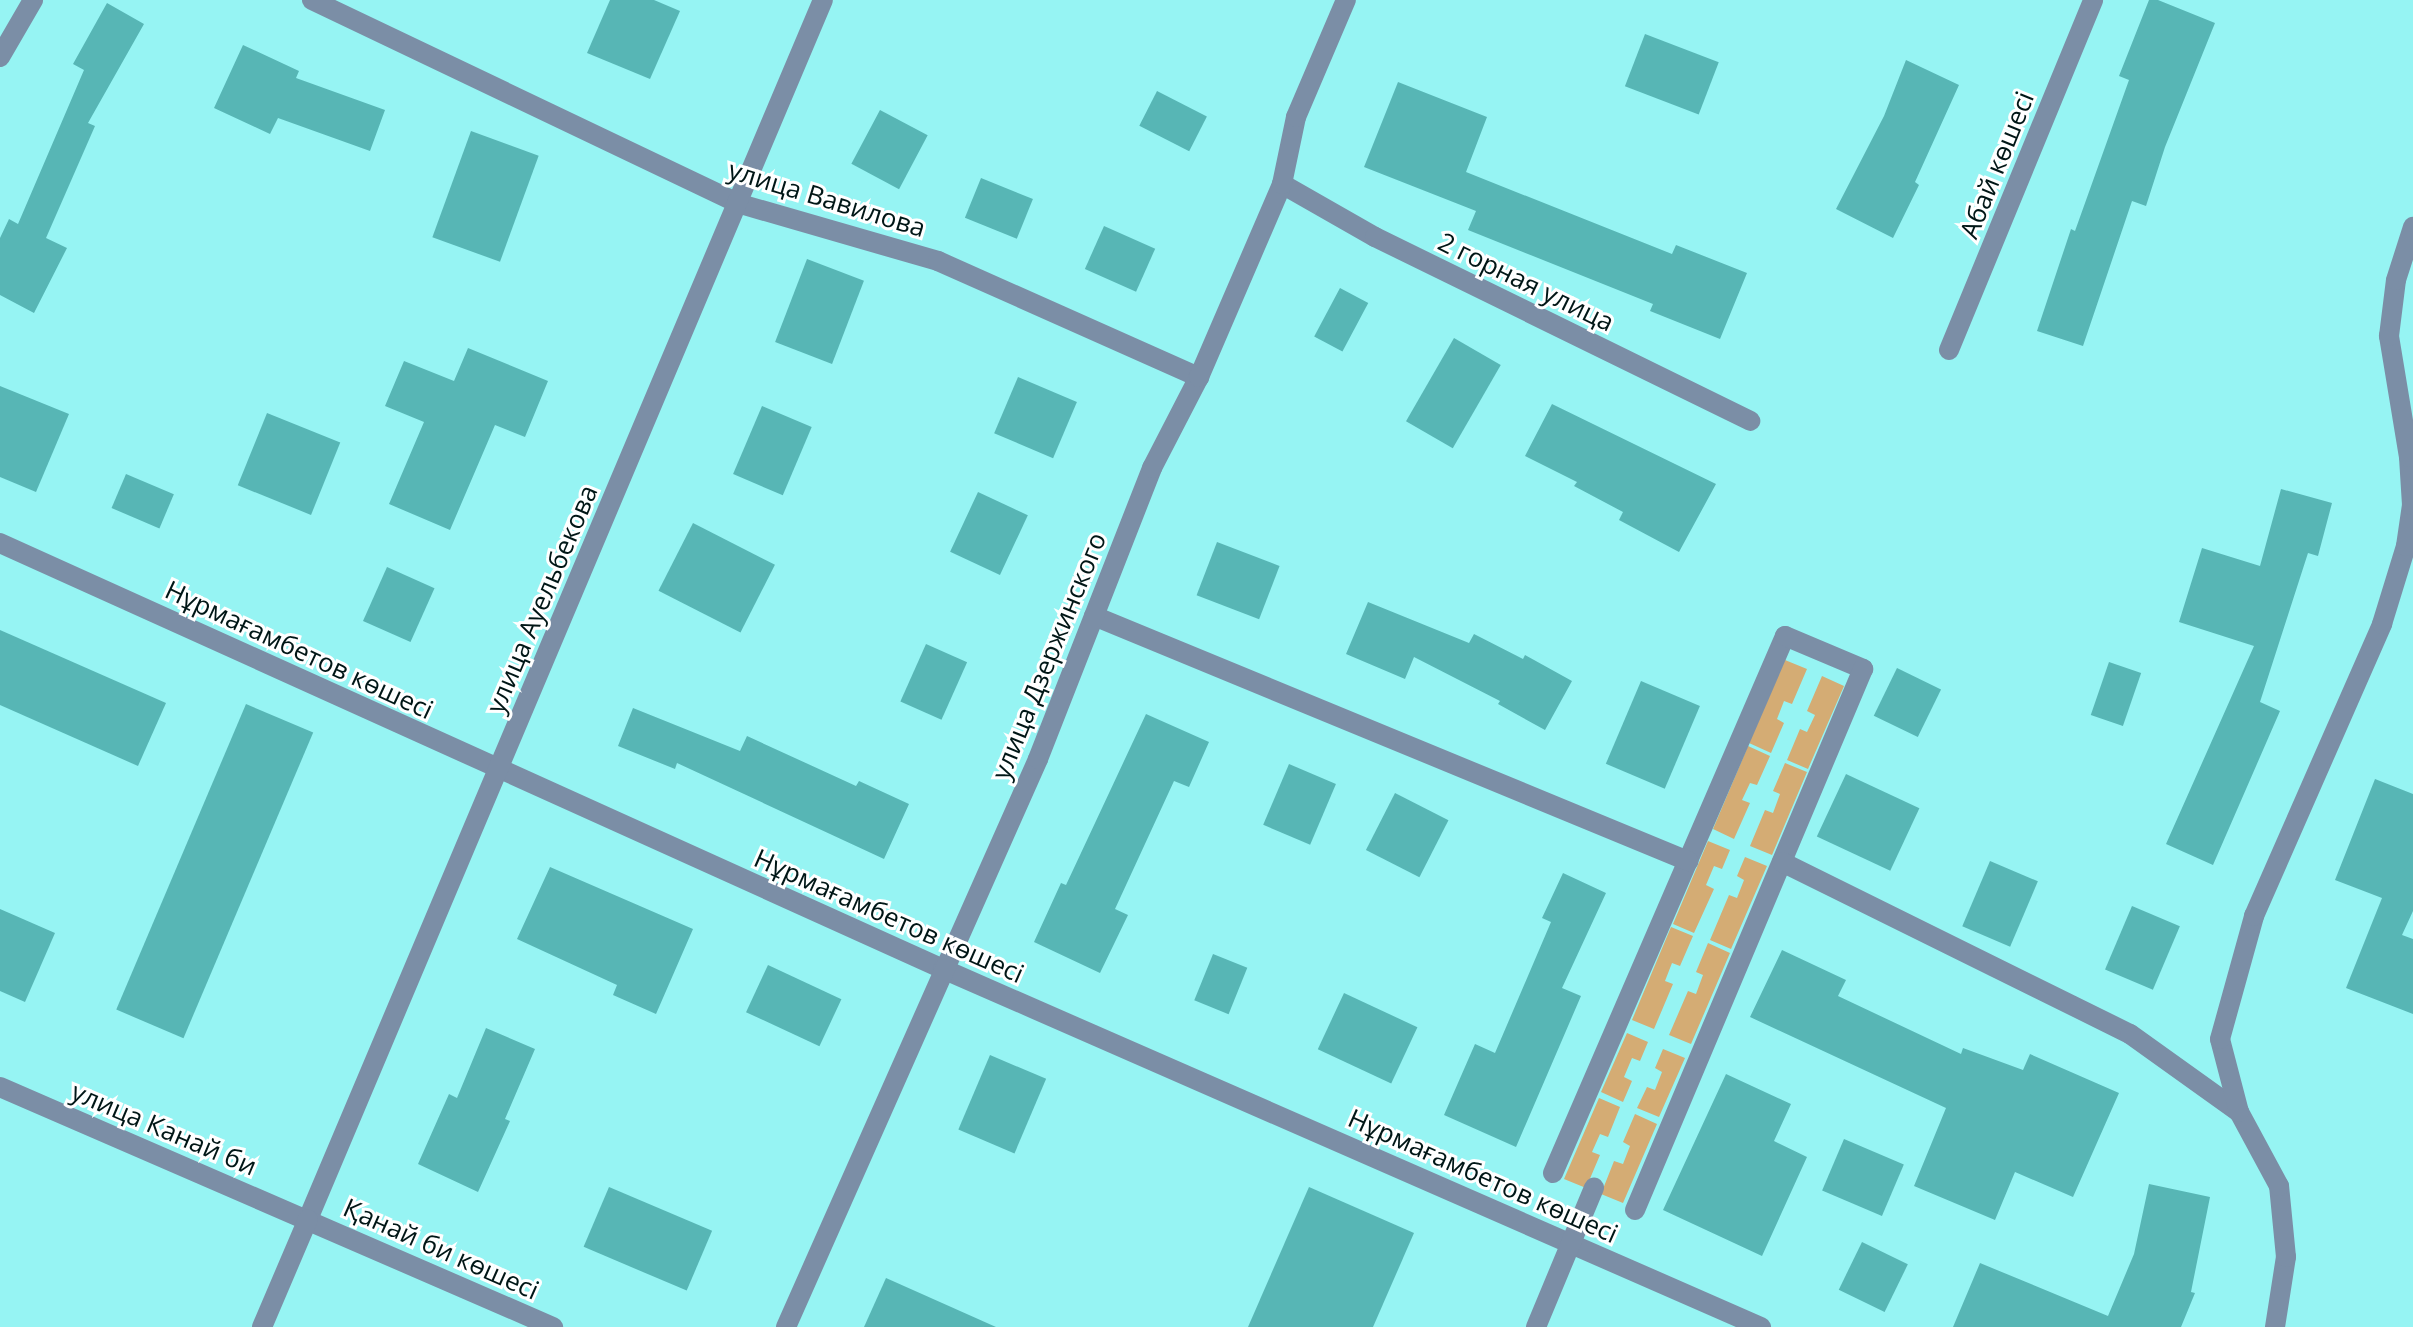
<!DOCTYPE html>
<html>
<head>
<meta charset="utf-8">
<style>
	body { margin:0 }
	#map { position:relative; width:2413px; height:1327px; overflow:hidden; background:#96f4f3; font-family:"Open Sans",sans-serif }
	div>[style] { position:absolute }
	.green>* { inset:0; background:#d4ac74 }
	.building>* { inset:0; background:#57b6b5; transform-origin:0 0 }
	.pedestrian>* { height:20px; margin:-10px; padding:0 10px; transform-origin:10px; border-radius:10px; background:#7b8ea6 }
	.minor>* { height:20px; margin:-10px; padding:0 10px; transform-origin:10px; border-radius:10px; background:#7b8ea6 }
	.tertiary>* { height:20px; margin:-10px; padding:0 10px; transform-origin:10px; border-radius:10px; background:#7b8ea6 }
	span { translate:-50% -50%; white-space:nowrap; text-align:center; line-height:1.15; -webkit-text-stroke:6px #fff; paint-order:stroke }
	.street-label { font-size:26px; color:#001616 }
</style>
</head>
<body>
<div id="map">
	<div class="green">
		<div style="clip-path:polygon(1785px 660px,1807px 669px,1792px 704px,1784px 701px,1777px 719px,1784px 723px,1771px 753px,1749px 743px)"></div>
		<div style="clip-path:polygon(1822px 676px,1844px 686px,1808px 769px,1787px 760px,1800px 729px,1807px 732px,1815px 715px,1807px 711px)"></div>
		<div style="clip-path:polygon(1748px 746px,1770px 756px,1757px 785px,1750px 783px,1742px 800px,1750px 803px,1734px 839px,1713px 829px)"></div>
		<div style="clip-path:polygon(1785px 763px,1807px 772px,1772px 855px,1750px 846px,1765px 810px,1773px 813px,1780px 794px,1773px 791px)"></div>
		<div style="clip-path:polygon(1708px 841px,1730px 850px,1722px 869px,1714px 866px,1706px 885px,1714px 889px,1694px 933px,1673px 924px)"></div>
		<div style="clip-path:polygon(1745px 857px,1767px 866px,1731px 949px,1710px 940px,1729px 895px,1737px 898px,1744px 880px,1737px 876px)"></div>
		<div style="clip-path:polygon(1671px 927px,1693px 936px,1680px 966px,1672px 963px,1665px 981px,1673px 984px,1654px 1029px,1632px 1020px)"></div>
		<div style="clip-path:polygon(1708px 943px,1730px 953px,1691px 1044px,1669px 1035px,1688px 991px,1696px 994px,1703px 975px,1696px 972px)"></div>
		<div style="clip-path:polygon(1627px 1033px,1648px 1042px,1640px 1061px,1632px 1058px,1624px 1077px,1632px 1081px,1623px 1102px,1601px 1092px)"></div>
		<div style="clip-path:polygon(1663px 1049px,1685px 1058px,1659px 1117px,1637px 1108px,1647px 1087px,1655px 1090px,1662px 1072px,1655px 1068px)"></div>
		<div style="clip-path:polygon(1599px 1098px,1620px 1107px,1608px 1137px,1600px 1134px,1592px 1152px,1600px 1155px,1586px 1188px,1564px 1179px)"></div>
		<div style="clip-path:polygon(1635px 1114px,1657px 1124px,1623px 1203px,1601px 1194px,1614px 1161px,1623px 1164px,1630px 1146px,1623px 1142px)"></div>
	</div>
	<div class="building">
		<div style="clip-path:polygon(610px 0,654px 0,680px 11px,650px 79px,587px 53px)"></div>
		<div style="clip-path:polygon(2149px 0,2158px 0,2215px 23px,2165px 147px,2146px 206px,2132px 201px,2083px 346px,2037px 331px,2071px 229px,2075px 231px,2129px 80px,2119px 76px)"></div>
		<div style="clip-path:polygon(107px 3px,144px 24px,88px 123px,95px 126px,46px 238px,67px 248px,34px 313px,0 295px,0 238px,9px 219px,18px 224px,84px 70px,73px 64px)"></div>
		<div style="left:1645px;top:34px;width:79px;height:56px;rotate:21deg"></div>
		<div style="clip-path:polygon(243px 45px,299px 71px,296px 78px,385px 110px,370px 151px,278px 118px,270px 134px,214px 108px)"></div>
		<div style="clip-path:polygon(1906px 60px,1959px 85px,1915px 182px,1919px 185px,1893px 238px,1836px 209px,1884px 116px)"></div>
		<div style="clip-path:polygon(1398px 82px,1487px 117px,1466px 172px,1672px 254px,1676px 245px,1747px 273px,1720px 339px,1650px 311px,1653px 304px,1468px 230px,1476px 211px,1364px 167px)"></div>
		<div style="left:1157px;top:91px;width:56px;height:39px;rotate:27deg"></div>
		<div style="left:880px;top:110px;width:54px;height:61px;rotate:28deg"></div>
		<div style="left:471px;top:131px;width:72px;height:113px;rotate:20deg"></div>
		<div style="left:981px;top:178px;width:56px;height:43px;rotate:22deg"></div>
		<div style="left:1104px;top:226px;width:56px;height:47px;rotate:24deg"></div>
		<div style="left:807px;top:259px;width:61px;height:89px;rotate:21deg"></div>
		<div style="left:1340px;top:288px;width:32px;height:55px;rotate:28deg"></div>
		<div style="left:1454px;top:338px;width:54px;height:96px;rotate:30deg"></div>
		<div style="clip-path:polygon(468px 348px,548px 381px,525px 437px,495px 425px,450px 530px,389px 504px,424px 422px,385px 406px,404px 361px,454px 381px)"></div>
		<div style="left:1018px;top:377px;width:64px;height:61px;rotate:23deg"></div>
		<div style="clip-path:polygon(0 386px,69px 414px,36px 492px,0 477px)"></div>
		<div style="clip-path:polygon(1552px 404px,1716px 484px,1679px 552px,1619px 520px,1623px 512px,1574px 486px,1577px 482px,1525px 456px)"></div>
		<div style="left:762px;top:406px;width:54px;height:74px;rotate:23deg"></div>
		<div style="left:267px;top:413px;width:79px;height:78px;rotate:22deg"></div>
		<div style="left:126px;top:474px;width:52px;height:37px;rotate:23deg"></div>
		<div style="clip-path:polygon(2281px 489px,2332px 503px,2318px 556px,2308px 553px,2260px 702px,2280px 711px,2213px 865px,2166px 844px,2254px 646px,2179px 622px,2202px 548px,2260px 566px)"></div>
		<div style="left:978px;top:492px;width:55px;height:66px;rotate:25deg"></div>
		<div style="left:693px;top:523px;width:92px;height:76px;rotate:27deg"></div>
		<div style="left:1217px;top:542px;width:67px;height:57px;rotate:21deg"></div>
		<div style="left:387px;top:567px;width:52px;height:59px;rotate:24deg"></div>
		<div style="clip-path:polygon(1368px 602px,1469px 643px,1474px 634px,1523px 659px,1525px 655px,1572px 681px,1545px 730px,1498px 704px,1500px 701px,1414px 657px,1405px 679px,1346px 654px)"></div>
		<div style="clip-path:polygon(0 630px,166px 703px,138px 766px,0 705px)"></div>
		<div style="left:926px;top:644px;width:45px;height:63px;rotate:24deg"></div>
		<div style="left:2109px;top:662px;width:34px;height:56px;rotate:19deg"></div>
		<div style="left:1897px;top:668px;width:49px;height:53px;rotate:26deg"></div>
		<div style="left:1641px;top:681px;width:64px;height:90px;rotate:23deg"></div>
		<div style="left:246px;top:704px;width:73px;height:332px;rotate:23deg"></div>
		<div style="clip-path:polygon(633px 708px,740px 751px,747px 736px,856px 786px,859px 781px,909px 804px,884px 859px,677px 763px,675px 769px,618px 746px)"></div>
		<div style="clip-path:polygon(1146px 714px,1209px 742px,1189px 787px,1174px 781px,1115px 909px,1128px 915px,1100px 973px,1034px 942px,1061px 883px,1066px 885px)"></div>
		<div style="left:1289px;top:764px;width:51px;height:66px;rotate:23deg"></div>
		<div style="left:1846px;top:774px;width:81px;height:69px;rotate:25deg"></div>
		<div style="clip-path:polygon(2375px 779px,2413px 794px,2413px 911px,2402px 935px,2413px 939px,2413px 1014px,2346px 988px,2382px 898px,2335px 880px)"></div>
		<div style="left:1395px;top:793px;width:60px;height:64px;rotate:27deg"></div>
		<div style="left:1990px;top:861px;width:52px;height:71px;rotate:23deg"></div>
		<div style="clip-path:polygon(550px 867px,693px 929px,656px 1014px,613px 995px,617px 985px,517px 939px)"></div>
		<div style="clip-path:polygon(1563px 873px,1606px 893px,1562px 988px,1581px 996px,1516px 1147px,1444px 1115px,1475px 1044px,1495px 1053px,1551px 922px,1542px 918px)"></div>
		<div style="left:2132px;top:906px;width:52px;height:69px;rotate:23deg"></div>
		<div style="clip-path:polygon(0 909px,55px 933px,25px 1002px,0 991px)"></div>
		<div style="clip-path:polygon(1782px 950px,1846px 980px,1838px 996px,1961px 1054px,1963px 1048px,2023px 1070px,2030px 1054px,2119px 1093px,2073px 1197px,2015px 1172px,1995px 1220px,1914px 1186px,1946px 1108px,1750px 1017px)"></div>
		<div style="left:1213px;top:954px;width:37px;height:50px;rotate:22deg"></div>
		<div style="left:768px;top:965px;width:81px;height:52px;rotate:25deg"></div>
		<div style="left:1344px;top:993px;width:81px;height:62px;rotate:25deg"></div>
		<div style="clip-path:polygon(486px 1028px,535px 1049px,505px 1119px,510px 1121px,478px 1192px,418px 1164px,449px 1094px,457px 1098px)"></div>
		<div style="left:990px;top:1055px;width:61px;height:81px;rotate:23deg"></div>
		<div style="clip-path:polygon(1726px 1074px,1791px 1104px,1774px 1141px,1807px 1157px,1762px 1256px,1663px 1210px)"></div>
		<div style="left:1844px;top:1139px;width:65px;height:56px;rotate:23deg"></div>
		<div style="clip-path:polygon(2149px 1184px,2210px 1197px,2191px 1292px,2195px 1293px,2181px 1327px,1953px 1327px,1980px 1263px,2108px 1316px,2134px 1254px)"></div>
		<div style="left:609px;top:1187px;width:112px;height:65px;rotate:23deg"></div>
		<div style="clip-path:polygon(1309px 1187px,1414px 1233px,1373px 1327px,1248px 1327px)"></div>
		<div style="left:1862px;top:1242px;width:51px;height:53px;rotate:26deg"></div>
		<div style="clip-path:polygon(886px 1278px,996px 1327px,864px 1327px)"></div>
	</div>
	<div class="pedestrian">
		<div style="left:1553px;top:1173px;width:585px;rotate:-66.63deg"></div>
		<div style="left:1785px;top:636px;width:85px;rotate:22.9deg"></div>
		<div style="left:1863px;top:669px;width:587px;rotate:112.85deg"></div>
	</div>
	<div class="minor">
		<div style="left:312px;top:0;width:471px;rotate:25.5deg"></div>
		<div style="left:737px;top:203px;width:209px;rotate:16.1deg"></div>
		<div style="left:938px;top:261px;width:286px;rotate:24deg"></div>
		<div style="left:0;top:57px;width:66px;rotate:-59.9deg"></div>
		<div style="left:1282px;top:184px;width:107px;rotate:29.7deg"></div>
		<div style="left:1375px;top:237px;width:418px;rotate:26.1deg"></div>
		<div style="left:1949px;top:350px;width:378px;rotate:-67.6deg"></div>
		<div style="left:0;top:543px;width:1035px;rotate:24.31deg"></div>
		<div style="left:943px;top:969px;width:893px;rotate:23.64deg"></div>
		<div style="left:1094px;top:616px;width:643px;rotate:22.41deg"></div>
		<div style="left:1782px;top:862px;width:388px;rotate:26.3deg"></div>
		<div style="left:2130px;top:1034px;width:134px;rotate:35.6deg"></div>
		<div style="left:308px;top:1219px;width:1323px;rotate:-67.1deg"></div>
		<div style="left:786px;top:1327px;width:621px;rotate:-66.07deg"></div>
		<div style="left:1038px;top:759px;width:313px;rotate:-68.6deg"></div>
		<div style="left:1152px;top:468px;width:102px;rotate:-62.7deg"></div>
		<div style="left:1199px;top:377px;width:210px;rotate:-66.7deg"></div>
		<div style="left:1282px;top:184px;width:68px;rotate:-78.2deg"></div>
		<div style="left:1296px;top:117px;width:127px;rotate:-66.9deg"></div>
		<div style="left:1536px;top:1327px;width:151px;rotate:-67.4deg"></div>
		<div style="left:2275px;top:1327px;width:71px;rotate:-81.1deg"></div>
		<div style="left:2286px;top:1257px;width:71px;rotate:-95.6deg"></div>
		<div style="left:2279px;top:1186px;width:84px;rotate:-118.4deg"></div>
		<div style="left:2239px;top:1112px;width:75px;rotate:-104.6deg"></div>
		<div style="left:2220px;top:1039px;width:128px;rotate:-74.5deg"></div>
		<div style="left:2254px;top:916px;width:319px;rotate:-66.3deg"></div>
		<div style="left:2382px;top:624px;width:82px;rotate:-72.9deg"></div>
		<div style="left:2406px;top:546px;width:41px;rotate:-81.7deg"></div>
		<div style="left:2412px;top:505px;width:48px;rotate:-93.6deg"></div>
		<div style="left:2409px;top:457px;width:123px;rotate:-99.4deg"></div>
		<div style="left:2389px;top:336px;width:56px;rotate:-82.9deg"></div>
		<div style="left:2396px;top:280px;width:56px;rotate:-72.2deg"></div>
	</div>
	<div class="tertiary">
		<div style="left:0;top:1087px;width:603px;rotate:23.46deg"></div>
		<div style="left:262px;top:1327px;width:117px;rotate:-66.9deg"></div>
	</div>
	<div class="street-label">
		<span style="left:1997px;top:165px;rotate:-68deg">Абай көшесі</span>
		<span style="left:827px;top:199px;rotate:17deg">улица Вавилова</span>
		<span style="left:1526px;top:282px;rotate:26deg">2 горная улица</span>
		<span style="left:542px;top:599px;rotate:-67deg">улица Ауельбекова</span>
		<span style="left:299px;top:650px;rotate:25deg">Нұрмағамбетов көшесі</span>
		<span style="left:1049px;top:656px;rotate:-68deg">улица Дзержинского</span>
		<span style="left:889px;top:916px;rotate:24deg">Нұрмағамбетов көшесі</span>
		<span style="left:164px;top:1129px;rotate:23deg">улица Канай би</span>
		<span style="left:1483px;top:1176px;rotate:24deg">Нұрмағамбетов көшесі</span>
		<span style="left:441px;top:1249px;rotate:24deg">Қанай би көшесі</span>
	</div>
</div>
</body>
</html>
